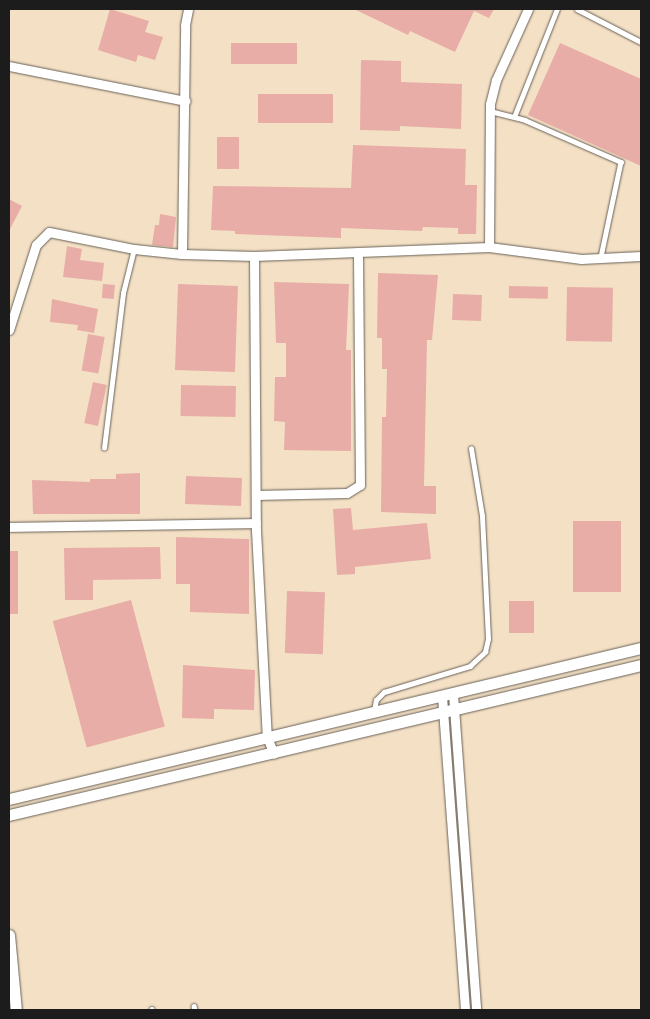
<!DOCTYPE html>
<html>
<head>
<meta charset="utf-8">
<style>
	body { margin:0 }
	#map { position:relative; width:650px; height:1019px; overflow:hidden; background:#f4e0c5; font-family:"IM FELL English",serif }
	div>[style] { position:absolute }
	.building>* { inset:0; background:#e8ada7; transform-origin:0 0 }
	.roads { filter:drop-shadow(0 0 1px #686157) drop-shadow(0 0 1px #686157) }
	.service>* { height:4.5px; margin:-2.25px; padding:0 2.25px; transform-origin:2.25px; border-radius:2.25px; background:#fff }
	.minor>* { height:9px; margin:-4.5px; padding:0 4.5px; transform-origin:4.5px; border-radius:4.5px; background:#fff }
	.tertiary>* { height:11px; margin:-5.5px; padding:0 5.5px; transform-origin:5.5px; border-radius:5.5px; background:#fff }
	span { translate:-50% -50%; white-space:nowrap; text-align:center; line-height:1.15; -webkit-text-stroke:4px #fdfcf7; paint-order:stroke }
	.frame { position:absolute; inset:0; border:10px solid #1c1c1c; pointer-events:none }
</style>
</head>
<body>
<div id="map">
	<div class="building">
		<div style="clip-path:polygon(110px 9px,149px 21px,145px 32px,163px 37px,155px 60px,138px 55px,136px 62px,98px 50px)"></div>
		<div style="clip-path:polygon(354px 9px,494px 9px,489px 18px,474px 11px,455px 52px,410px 31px,408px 35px)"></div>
		<div style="left:231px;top:43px;width:66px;height:21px"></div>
		<div style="clip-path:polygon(560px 43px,641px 79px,641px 166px,528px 115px)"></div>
		<div style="clip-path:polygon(361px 60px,401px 61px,401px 82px,462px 84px,461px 129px,400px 126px,400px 131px,360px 130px)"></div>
		<div style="left:333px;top:94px;width:29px;height:75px;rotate:90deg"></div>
		<div style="left:217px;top:137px;width:22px;height:32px"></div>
		<div style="clip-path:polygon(353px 145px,466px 149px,465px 185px,477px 185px,476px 234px,458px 234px,458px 228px,423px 227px,422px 231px,341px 228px,341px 238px,235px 234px,235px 231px,211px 230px,213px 186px,351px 188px)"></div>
		<div style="clip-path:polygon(9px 199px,22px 206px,9px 231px)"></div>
		<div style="clip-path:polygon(160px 214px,176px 217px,173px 247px,152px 245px,155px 225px,159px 225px)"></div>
		<div style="clip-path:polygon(67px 246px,82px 249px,80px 260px,104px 263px,102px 281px,63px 277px)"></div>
		<div style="clip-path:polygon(378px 273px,438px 275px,432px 340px,427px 340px,424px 486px,436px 486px,436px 514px,381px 512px,382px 417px,386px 417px,387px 369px,382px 369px,382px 338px,377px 338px)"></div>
		<div style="clip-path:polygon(274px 282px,349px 284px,346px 350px,351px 350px,351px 451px,284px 450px,285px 422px,274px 421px,275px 377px,286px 377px,286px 343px,276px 343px)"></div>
		<div style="left:103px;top:284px;width:12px;height:14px;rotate:5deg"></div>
		<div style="left:178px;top:284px;width:60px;height:86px;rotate:2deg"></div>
		<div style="left:509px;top:286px;width:39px;height:12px;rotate:1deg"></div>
		<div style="left:567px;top:287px;width:46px;height:54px;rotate:1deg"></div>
		<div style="left:453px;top:294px;width:29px;height:26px;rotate:2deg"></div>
		<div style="clip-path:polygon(52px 299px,98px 309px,94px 333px,77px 330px,78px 325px,50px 322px)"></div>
		<div style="left:88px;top:334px;width:17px;height:37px;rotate:10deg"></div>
		<div style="left:93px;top:382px;width:14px;height:42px;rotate:12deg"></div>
		<div style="left:181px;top:385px;width:55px;height:31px;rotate:1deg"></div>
		<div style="clip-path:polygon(140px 473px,140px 514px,33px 514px,32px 480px,90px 482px,90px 479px,116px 479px,116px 474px)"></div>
		<div style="left:186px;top:476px;width:56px;height:28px;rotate:2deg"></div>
		<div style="clip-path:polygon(351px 508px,353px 530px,427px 523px,431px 559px,355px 567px,355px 574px,337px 575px,333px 509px)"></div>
		<div style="left:573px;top:521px;width:48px;height:71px"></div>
		<div style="clip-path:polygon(176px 537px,249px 539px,249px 614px,190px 612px,190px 584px,176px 584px)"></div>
		<div style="clip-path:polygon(160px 547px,161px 579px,93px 580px,93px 600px,65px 600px,64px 548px)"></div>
		<div style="left:9px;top:551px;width:9px;height:63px"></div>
		<div style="left:287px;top:591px;width:38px;height:62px;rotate:2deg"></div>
		<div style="left:131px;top:600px;width:131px;height:81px;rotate:75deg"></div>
		<div style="left:509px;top:601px;width:25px;height:32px"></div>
		<div style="clip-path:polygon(183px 665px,255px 670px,254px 710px,214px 709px,214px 719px,182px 718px)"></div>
	</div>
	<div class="roads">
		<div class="service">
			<div style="left:577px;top:9px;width:72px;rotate:27.3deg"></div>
			<div style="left:490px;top:111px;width:36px;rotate:14deg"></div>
			<div style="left:525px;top:120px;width:105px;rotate:23.6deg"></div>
			<div style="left:621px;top:162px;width:97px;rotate:101.9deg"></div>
			<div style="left:514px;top:117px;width:116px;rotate:-68.3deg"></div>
			<div style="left:104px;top:448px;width:156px;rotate:-83deg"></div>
			<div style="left:123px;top:293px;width:45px;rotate:-76deg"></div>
			<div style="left:374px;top:711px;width:11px;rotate:-80deg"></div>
			<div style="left:376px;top:700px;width:11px;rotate:-45deg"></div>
			<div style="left:384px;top:692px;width:90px;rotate:-16.8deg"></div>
			<div style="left:470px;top:666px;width:21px;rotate:-43deg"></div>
			<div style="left:485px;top:652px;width:13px;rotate:-77deg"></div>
			<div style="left:488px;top:639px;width:123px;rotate:-92.8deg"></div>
			<div style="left:482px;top:516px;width:68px;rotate:-99.3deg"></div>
			<div style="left:194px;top:1006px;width:4px;rotate:76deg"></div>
			<div style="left:152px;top:1009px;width:1px;rotate:90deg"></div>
		</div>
		<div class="minor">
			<div style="left:9px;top:66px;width:180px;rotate:11.2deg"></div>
			<div style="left:489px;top:247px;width:143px;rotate:-89.6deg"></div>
			<div style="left:490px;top:104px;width:25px;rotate:-76deg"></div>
			<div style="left:496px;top:80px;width:78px;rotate:-65.7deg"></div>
			<div style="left:182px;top:254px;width:229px;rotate:-89.2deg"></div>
			<div style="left:185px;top:25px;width:16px;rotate:-79deg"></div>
			<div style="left:254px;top:256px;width:274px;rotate:89.6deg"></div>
			<div style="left:256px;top:530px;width:207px;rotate:87deg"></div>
			<div style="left:267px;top:737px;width:18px;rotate:68deg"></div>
			<div style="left:9px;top:330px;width:89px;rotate:-72.4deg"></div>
			<div style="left:36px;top:245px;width:18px;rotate:-45deg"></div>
			<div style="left:49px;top:232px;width:87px;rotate:11.3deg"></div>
			<div style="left:134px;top:249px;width:48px;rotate:5.9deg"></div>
			<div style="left:182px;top:254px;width:72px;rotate:1.6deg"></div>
			<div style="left:254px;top:256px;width:235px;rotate:-2.2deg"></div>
			<div style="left:489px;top:247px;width:93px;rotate:7.4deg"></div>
			<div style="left:581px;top:259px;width:60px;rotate:-2.9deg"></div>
			<div style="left:256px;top:495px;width:91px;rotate:-1.3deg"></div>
			<div style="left:347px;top:493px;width:15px;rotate:-32deg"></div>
			<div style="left:360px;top:485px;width:233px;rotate:-90.5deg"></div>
			<div style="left:9px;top:527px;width:247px;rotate:-0.9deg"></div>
			<div style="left:453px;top:694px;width:317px;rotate:85.8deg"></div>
			<div style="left:442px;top:696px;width:315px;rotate:85.8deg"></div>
		</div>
		<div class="tertiary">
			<div style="left:9px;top:799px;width:650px;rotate:-13.44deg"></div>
			<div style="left:9px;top:815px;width:650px;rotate:-13.35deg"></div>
			<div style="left:9px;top:935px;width:75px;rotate:84.7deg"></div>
		</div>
	</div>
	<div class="frame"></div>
</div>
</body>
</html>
